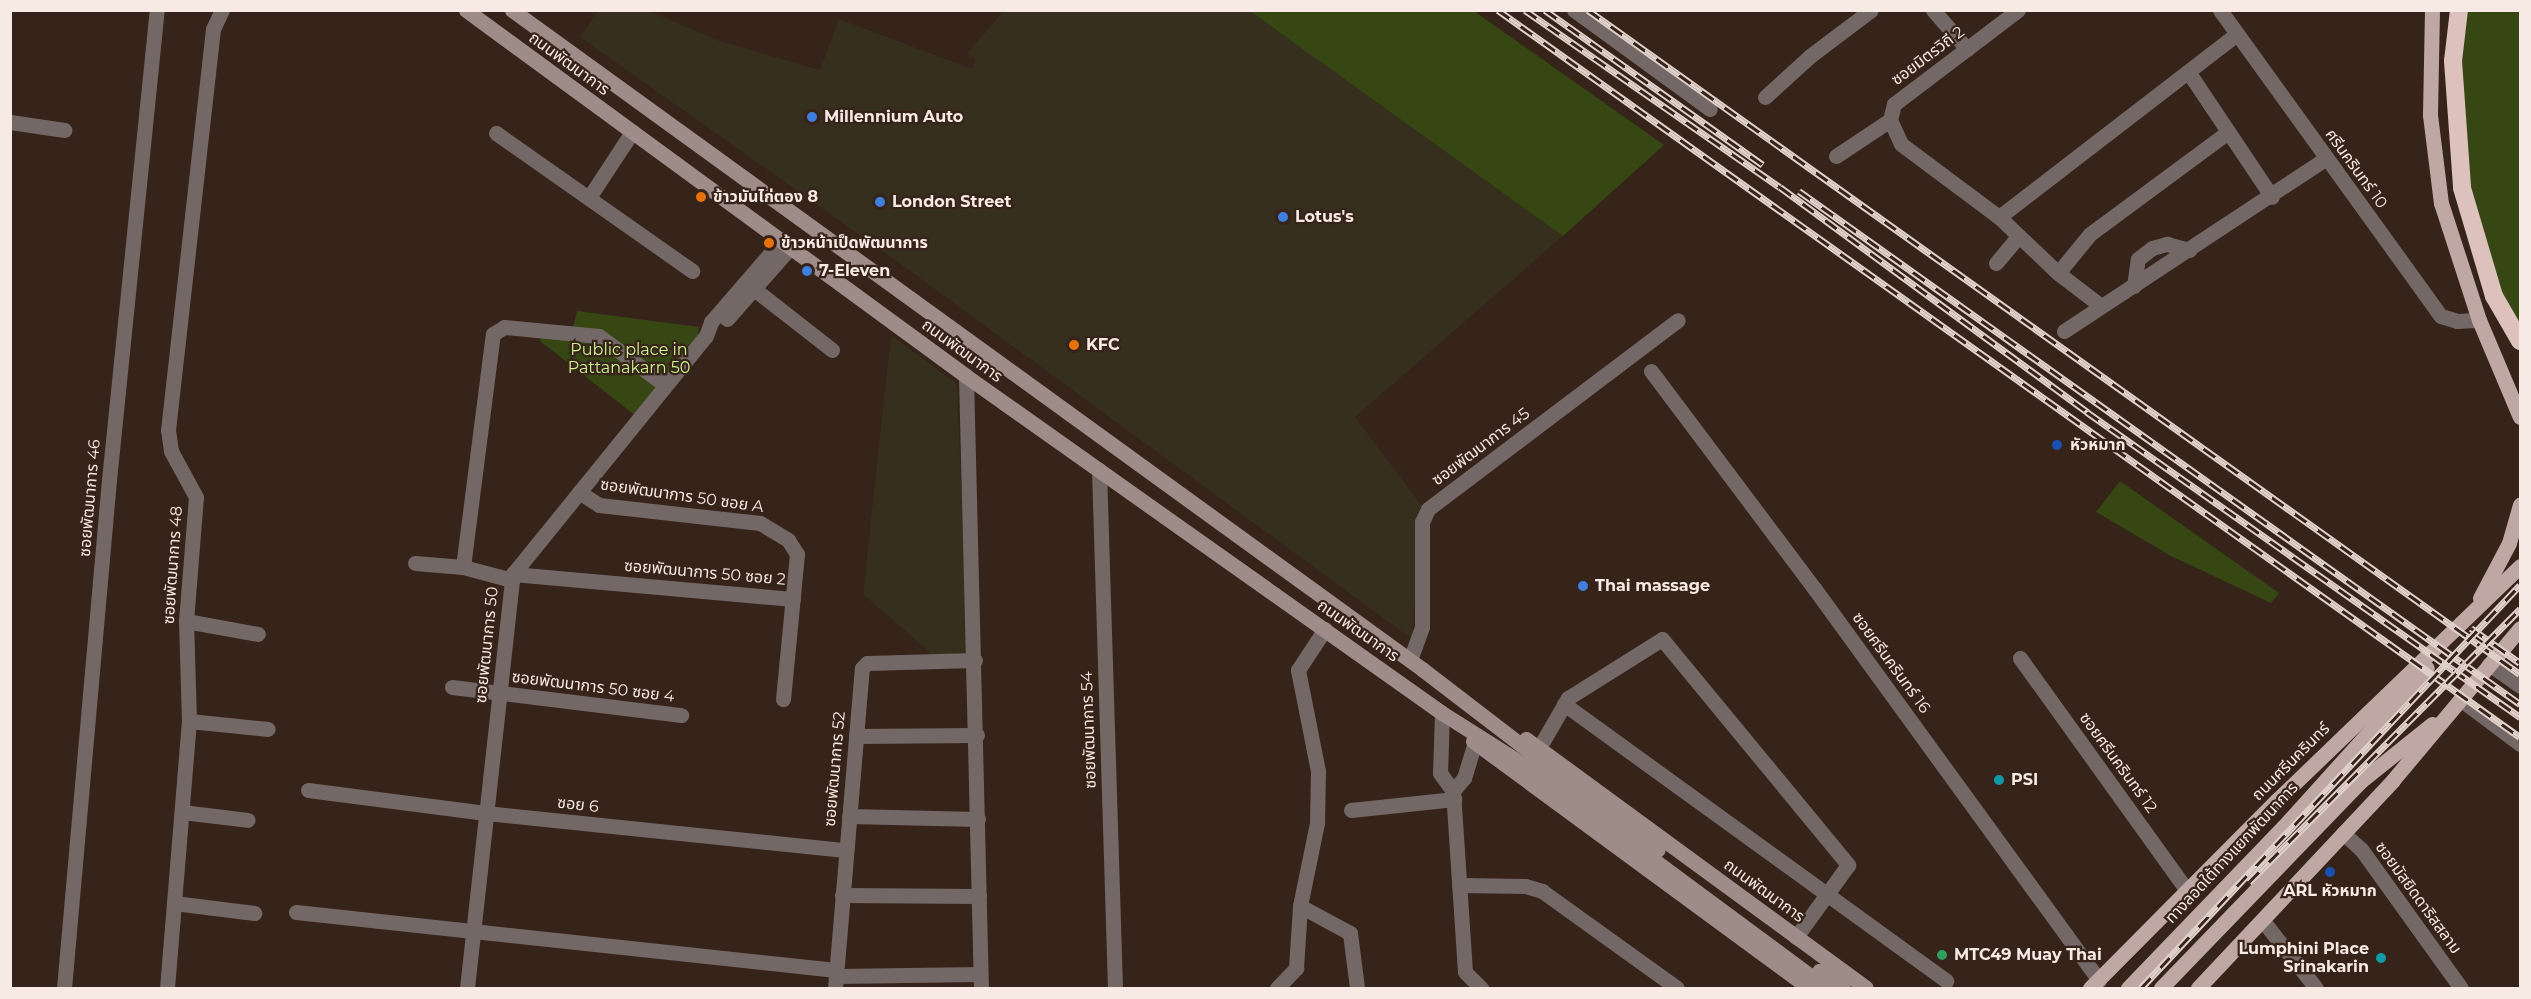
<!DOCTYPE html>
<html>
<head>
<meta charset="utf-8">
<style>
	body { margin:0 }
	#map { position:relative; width:2531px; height:999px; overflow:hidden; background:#36231a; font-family:Montserrat,"Noto Sans Thai",sans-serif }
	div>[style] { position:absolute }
	.commercial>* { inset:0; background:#362f1e }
	.green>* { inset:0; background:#364714 }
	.street>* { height:15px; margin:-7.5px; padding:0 7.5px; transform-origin:7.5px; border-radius:7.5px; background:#746866 }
	.secondary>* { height:15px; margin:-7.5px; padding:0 7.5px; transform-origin:7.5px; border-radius:7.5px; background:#9e8c89 }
	.primary>* { height:15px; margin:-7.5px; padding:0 7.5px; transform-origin:7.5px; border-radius:7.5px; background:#bfa8a4 }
	.highway>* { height:18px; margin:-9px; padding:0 9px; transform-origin:9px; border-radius:9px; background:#ddc1bc }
	.rail>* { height:7px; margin-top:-3.5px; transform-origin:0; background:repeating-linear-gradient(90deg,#36231a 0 14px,#e0d1cb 0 28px); box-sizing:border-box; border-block:2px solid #e0d1cb }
	.dots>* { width:16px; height:16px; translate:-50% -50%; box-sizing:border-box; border:3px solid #36231a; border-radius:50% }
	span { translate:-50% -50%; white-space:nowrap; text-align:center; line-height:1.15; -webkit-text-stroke:4.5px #36231a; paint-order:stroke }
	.street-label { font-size:16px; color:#f7e9e3 }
	.poi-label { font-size:16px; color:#f7e9e3; font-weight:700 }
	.left { translate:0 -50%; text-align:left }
	.right { translate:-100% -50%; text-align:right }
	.park-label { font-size:16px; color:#ccf38b }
	.frame { position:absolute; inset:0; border:12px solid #f7e9e3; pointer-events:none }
</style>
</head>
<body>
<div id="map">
	<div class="commercial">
		<div style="clip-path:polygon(598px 11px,649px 11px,720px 41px,820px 70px,839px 19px,972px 69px,976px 59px,967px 53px,1004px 11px,1250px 11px,1563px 236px,1355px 417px,1422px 506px,1412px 639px,902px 265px,580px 37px)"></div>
		<div style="clip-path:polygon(891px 335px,957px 384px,968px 653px,933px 655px,863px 594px)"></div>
	</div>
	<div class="green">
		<div style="clip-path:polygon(1250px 11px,1474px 11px,1664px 145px,1563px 236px)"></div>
		<div style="clip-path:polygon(2459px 11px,2520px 11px,2520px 341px,2462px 188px)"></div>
		<div style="clip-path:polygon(577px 311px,699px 327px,698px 339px,636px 416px,540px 341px,543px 330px,572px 332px)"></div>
		<div style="clip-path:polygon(2120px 481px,2279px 593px,2271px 603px,2171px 556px,2096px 512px)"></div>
	</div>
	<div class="street">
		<div style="left:1574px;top:10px;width:168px;rotate:36.1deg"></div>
		<div style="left:1933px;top:10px;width:52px;rotate:48.9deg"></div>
		<div style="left:2018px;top:10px;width:156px;rotate:142.8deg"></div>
		<div style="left:1894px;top:104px;width:16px;rotate:104deg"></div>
		<div style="left:1890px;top:120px;width:26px;rotate:65deg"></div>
		<div style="left:1901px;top:144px;width:122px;rotate:36.7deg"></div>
		<div style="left:1999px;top:217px;width:81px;rotate:43.5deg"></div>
		<div style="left:2058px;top:273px;width:54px;rotate:37.5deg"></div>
		<div style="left:2220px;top:10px;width:377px;rotate:54.2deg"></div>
		<div style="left:2441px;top:316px;width:17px;rotate:17deg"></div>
		<div style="left:2457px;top:321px;width:22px;rotate:-3deg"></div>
		<div style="left:2189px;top:73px;width:149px;rotate:56.2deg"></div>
		<div style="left:1765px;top:97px;width:61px;rotate:-42.3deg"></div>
		<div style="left:1810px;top:56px;width:76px;rotate:-37deg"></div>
		<div style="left:10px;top:122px;width:55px;rotate:8.4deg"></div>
		<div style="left:496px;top:133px;width:240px;rotate:35.1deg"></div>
		<div style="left:1836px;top:156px;width:65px;rotate:-33.7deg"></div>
		<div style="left:590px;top:196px;width:77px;rotate:-56.7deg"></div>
		<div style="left:1999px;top:217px;width:300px;rotate:-37.6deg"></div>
		<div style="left:1996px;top:263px;width:35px;rotate:-50deg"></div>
		<div style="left:2058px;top:273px;width:50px;rotate:-50.6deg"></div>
		<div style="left:2090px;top:234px;width:172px;rotate:-36.5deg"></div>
		<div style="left:2134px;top:286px;width:27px;rotate:-82deg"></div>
		<div style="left:2138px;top:259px;width:18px;rotate:-38deg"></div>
		<div style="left:2152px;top:248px;width:16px;rotate:-15deg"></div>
		<div style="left:2167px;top:244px;width:23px;rotate:15deg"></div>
		<div style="left:754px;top:289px;width:99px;rotate:38deg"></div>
		<div style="left:727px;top:319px;width:94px;rotate:-48.5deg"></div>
		<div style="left:2064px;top:331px;width:314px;rotate:-33.4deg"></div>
		<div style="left:1651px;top:371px;width:271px;rotate:53.1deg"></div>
		<div style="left:1814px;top:588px;width:485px;rotate:54deg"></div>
		<div style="left:966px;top:376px;width:612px;rotate:88.6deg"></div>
		<div style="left:1099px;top:470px;width:518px;rotate:88.23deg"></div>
		<div style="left:579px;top:492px;width:24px;rotate:33deg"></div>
		<div style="left:599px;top:505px;width:162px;rotate:6.4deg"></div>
		<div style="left:760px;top:523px;width:33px;rotate:31deg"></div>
		<div style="left:788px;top:540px;width:17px;rotate:57deg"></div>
		<div style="left:797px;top:554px;width:146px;rotate:95.5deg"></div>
		<div style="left:415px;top:563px;width:48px;rotate:4.8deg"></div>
		<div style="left:463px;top:567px;width:51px;rotate:14.9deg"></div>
		<div style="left:463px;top:567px;width:235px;rotate:-82.7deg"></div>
		<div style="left:493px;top:334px;width:13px;rotate:-32deg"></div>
		<div style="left:504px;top:327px;width:95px;rotate:5.4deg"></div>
		<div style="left:599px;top:336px;width:82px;rotate:36.6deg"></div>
		<div style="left:513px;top:574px;width:281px;rotate:5.1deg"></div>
		<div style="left:186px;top:621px;width:73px;rotate:10.2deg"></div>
		<div style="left:1325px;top:629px;width:49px;rotate:123.4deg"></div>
		<div style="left:1298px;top:670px;width:103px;rotate:78.8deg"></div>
		<div style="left:1318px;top:771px;width:52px;rotate:91.1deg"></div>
		<div style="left:1317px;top:823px;width:85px;rotate:101.6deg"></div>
		<div style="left:1300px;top:906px;width:57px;rotate:28.4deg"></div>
		<div style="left:1350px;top:933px;width:55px;rotate:82.7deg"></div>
		<div style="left:2020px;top:658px;width:286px;rotate:54.3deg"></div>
		<div style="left:1410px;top:660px;width:35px;rotate:-70deg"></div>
		<div style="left:1422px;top:627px;width:105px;rotate:-90deg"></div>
		<div style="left:1422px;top:522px;width:14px;rotate:-65deg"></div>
		<div style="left:1428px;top:509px;width:313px;rotate:-37.1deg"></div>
		<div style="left:2489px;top:664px;width:38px;rotate:35deg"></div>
		<div style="left:452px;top:687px;width:231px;rotate:7deg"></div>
		<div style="left:2460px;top:699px;width:75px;rotate:36.9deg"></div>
		<div style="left:1564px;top:704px;width:472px;rotate:35.9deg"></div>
		<div style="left:1442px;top:713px;width:60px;rotate:91.9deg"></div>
		<div style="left:1440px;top:773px;width:22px;rotate:54deg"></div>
		<div style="left:1453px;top:791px;width:181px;rotate:86.2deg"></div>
		<div style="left:1465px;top:972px;width:23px;rotate:45deg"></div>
		<div style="left:189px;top:721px;width:79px;rotate:5.8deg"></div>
		<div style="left:856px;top:736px;width:121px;rotate:-0.5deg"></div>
		<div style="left:1539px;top:748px;width:58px;rotate:-59.9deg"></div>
		<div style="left:1568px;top:698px;width:111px;rotate:-32.1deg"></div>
		<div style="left:1662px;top:639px;width:293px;rotate:50.5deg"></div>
		<div style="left:1848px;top:865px;width:89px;rotate:125.8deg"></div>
		<div style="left:308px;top:790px;width:179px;rotate:7.4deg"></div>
		<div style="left:486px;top:813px;width:361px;rotate:5.9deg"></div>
		<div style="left:1453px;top:791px;width:17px;rotate:-50deg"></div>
		<div style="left:1464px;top:778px;width:38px;rotate:-73deg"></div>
		<div style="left:1351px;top:810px;width:104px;rotate:-6.1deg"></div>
		<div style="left:182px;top:812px;width:66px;rotate:6.9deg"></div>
		<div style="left:849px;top:816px;width:129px;rotate:1.3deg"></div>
		<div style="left:2343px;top:833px;width:24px;rotate:42deg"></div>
		<div style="left:2361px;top:849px;width:171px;rotate:54.3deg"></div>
		<div style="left:1459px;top:885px;width:66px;rotate:0.9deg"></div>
		<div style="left:1525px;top:886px;width:18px;rotate:16deg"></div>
		<div style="left:1542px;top:891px;width:166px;rotate:35.7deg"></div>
		<div style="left:842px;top:895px;width:137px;rotate:0.4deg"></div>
		<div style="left:174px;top:903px;width:81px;rotate:7.1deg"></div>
		<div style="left:296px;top:912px;width:543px;rotate:6.13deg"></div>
		<div style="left:2263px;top:921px;width:85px;rotate:51.7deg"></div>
		<div style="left:836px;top:976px;width:144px;rotate:-0.8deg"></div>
		<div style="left:64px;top:988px;width:510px;rotate:-84.94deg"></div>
		<div style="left:109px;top:480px;width:472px;rotate:-84.2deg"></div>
		<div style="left:167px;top:988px;width:268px;rotate:-85.3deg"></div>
		<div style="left:189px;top:721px;width:100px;rotate:-91.7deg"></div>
		<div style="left:186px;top:621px;width:124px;rotate:-85.4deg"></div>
		<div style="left:196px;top:497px;width:52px;rotate:-118.5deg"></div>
		<div style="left:171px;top:451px;width:21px;rotate:-98deg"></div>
		<div style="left:168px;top:430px;width:404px;rotate:-83.6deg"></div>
		<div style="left:213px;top:29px;width:21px;rotate:-65deg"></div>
		<div style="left:467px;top:988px;width:417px;rotate:-83.7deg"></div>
		<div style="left:513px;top:574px;width:306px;rotate:-51deg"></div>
		<div style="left:706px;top:336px;width:15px;rotate:-70deg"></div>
		<div style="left:711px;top:322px;width:106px;rotate:-49.2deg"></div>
		<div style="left:835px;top:988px;width:321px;rotate:-85.2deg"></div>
		<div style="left:862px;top:668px;width:7px;rotate:-45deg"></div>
		<div style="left:867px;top:663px;width:108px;rotate:-1.6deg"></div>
		<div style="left:1277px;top:988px;width:28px;rotate:-46deg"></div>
		<div style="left:1296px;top:968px;width:62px;rotate:-86.3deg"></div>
	</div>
	<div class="secondary">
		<div style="left:466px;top:10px;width:620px;rotate:36.2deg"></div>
		<div style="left:966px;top:376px;width:583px;rotate:35.3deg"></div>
		<div style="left:1442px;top:713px;width:107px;rotate:32.3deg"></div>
		<div style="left:1532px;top:770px;width:367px;rotate:36.5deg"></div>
		<div style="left:512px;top:10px;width:1124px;rotate:35.91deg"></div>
		<div style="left:1422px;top:669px;width:297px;rotate:37.5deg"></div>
		<div style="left:1526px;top:739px;width:421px;rotate:36.2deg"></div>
		<div style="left:1473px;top:741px;width:417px;rotate:36.3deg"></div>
		<div style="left:1819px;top:971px;width:29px;rotate:35deg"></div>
	</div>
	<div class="primary">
		<div style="left:2432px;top:10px;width:105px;rotate:91.1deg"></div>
		<div style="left:2430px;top:115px;width:89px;rotate:82.9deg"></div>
		<div style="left:2441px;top:203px;width:123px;rotate:72deg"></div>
		<div style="left:2479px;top:320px;width:105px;rotate:67.1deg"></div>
		<div style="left:2480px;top:598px;width:62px;rotate:-62.2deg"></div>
		<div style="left:2509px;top:543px;width:40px;rotate:-74deg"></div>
		<div style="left:2090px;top:988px;width:264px;rotate:-45.2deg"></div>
		<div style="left:2276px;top:801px;width:339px;rotate:-43.9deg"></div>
		<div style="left:2128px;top:988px;width:225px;rotate:-46.1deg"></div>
		<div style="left:2284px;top:826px;width:213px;rotate:-47.9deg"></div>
		<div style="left:2161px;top:988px;width:288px;rotate:-46deg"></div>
		<div style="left:2361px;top:781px;width:91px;rotate:-38.8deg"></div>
		<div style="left:2198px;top:988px;width:285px;rotate:-46.8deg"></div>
		<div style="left:2393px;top:780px;width:198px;rotate:-50.1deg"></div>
	</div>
	<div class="highway">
		<div style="left:2459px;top:10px;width:51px;rotate:96.7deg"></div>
		<div style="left:2453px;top:61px;width:127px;rotate:85.9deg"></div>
		<div style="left:2462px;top:188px;width:113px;rotate:73.5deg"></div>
		<div style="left:2494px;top:296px;width:52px;rotate:60deg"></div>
	</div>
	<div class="rail">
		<div style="left:1498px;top:10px;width:1254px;rotate:35.43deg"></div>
		<div style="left:1525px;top:10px;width:310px;rotate:34.8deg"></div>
		<div style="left:1780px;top:187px;width:381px;rotate:36.2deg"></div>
		<div style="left:2087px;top:412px;width:530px;rotate:35.16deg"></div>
		<div style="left:1545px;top:10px;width:267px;rotate:35.4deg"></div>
		<div style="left:1588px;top:10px;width:1144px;rotate:35.47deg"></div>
		<div style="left:1799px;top:191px;width:885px;rotate:35.43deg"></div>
		<div style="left:2471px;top:628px;width:60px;rotate:35.5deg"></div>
		<div style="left:2249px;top:882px;width:385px;rotate:-45.2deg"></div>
		<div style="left:2141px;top:988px;width:553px;rotate:-46.76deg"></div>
	</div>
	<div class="dots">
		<div style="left:812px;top:117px;background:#3f7fe0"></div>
		<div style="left:701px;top:197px;background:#e8710a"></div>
		<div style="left:880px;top:202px;background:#3f7fe0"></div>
		<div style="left:1283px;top:217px;background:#3f7fe0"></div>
		<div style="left:769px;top:243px;background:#e8710a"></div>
		<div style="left:807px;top:271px;background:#3f7fe0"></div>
		<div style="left:1074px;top:345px;background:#e8710a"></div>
		<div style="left:2057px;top:445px;background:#1a4fb4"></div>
		<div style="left:1583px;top:586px;background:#3f7fe0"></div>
		<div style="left:1999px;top:780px;background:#0f9aa8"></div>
		<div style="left:2330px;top:872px;background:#1a4fb4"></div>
		<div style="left:1942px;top:955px;background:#2e9e5b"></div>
		<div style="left:2381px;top:958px;background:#0f9aa8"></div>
	</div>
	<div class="street-label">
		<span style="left:1928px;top:56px;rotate:-37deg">ซอยมิตรวิถี 2</span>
		<span style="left:569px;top:64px;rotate:36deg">ถนนพัฒนาการ</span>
		<span style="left:2356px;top:169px;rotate:54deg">ศรีนครินทร์ 10</span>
		<span style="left:962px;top:351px;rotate:36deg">ถนนพัฒนาการ</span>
		<span style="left:1481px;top:447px;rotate:-37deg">ซอยพัฒนาการ 45</span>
		<span style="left:682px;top:496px;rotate:8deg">ซอยพัฒนาการ 50 ซอย A</span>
		<span style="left:90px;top:498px;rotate:-85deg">ซอยพัฒนาการ 46</span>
		<span style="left:173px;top:565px;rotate:-86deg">ซอยพัฒนาการ 48</span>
		<span style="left:705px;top:573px;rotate:5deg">ซอยพัฒนาการ 50 ซอย 2</span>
		<span style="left:1358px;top:631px;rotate:35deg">ถนนพัฒนาการ</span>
		<span style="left:487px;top:645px;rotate:-84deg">ซอยพัฒนาการ 50</span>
		<span style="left:1891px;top:663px;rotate:54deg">ซอยศรีนครินทร์ 16</span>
		<span style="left:593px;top:687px;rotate:7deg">ซอยพัฒนาการ 50 ซอย 4</span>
		<span style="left:1089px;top:730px;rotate:-92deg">ซอยพัฒนาการ 54</span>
		<span style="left:2291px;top:762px;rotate:-45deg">ถนนศรีนครินทร์</span>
		<span style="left:2118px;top:763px;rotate:54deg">ซอยศรีนครินทร์ 12</span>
		<span style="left:835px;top:769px;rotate:-85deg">ซอยพัฒนาการ 52</span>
		<span style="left:578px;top:805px;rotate:6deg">ซอย 6</span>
		<span style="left:2232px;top:853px;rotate:-47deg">ทางลอดใต้ทางแยกพัฒนาการ</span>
		<span style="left:1764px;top:891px;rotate:36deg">ถนนพัฒนาการ</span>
		<span style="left:2418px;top:898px;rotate:54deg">ซอยมัสยิดดาริสสลาม</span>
	</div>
	<div class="poi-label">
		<span class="left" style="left:824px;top:117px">Millennium Auto</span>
		<span class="left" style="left:713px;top:197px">ข้าวมันไก่ตอง 8</span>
		<span class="left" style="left:892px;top:202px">London Street</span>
		<span class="left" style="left:1295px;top:217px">Lotus's</span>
		<span class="left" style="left:781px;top:243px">ข้าวหน้าเป็ดพัฒนาการ</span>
		<span class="left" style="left:819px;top:271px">7-Eleven</span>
		<span class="left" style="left:1086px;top:345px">KFC</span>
		<span class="left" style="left:2070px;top:445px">หัวหมาก</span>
		<span class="left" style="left:1595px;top:586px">Thai massage</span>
		<span class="left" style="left:2011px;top:780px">PSI</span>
		<span style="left:2330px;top:891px">ARL หัวหมาก</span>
		<span class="right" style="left:2369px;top:958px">Lumphini Place<br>Srinakarin</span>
		<span class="left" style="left:1954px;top:955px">MTC49 Muay Thai</span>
	</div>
	<div class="park-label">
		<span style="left:629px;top:359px">Public place in<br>Pattanakarn 50</span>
	</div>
	<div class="frame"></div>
</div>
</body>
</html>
